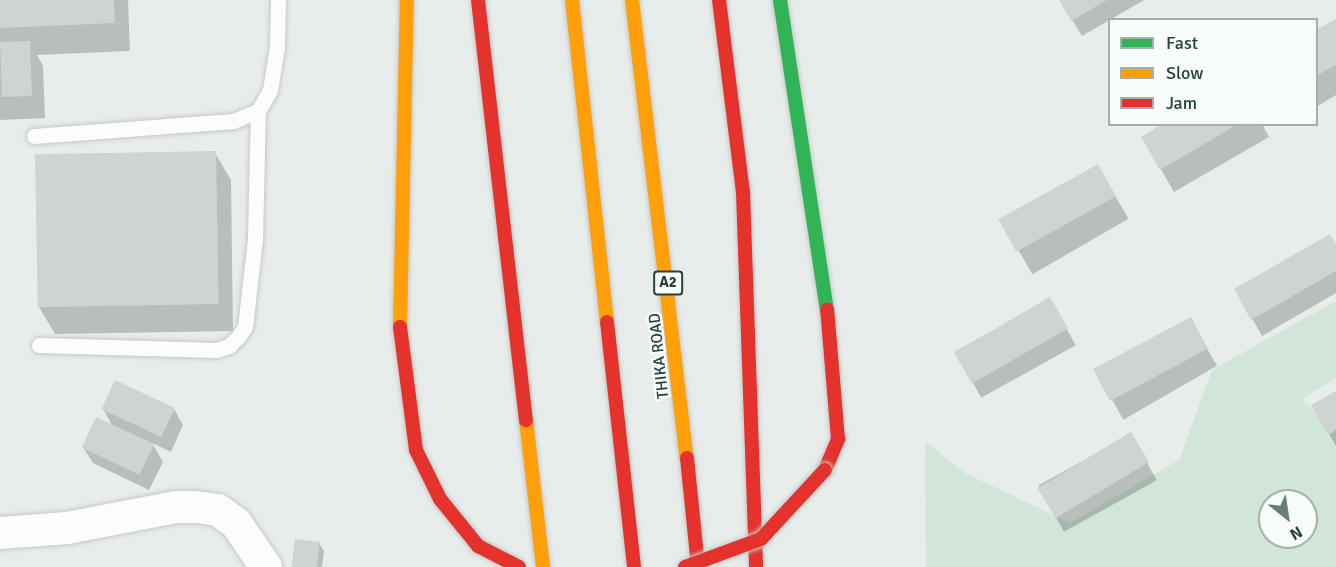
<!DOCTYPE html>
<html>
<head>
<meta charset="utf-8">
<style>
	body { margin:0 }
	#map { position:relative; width:1336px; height:567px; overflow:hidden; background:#e8edeb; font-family:Signika,sans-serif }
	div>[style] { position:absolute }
	.green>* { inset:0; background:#d1e6d8 }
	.shadow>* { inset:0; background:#0003; transform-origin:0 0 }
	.building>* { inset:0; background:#cfd4d2; transform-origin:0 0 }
	.roads { filter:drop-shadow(0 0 2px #c5cac8) drop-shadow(0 0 2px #c5cac8) }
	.lane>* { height:15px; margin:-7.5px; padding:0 7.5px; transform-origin:7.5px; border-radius:7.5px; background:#fcfcfc }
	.street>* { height:32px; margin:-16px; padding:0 16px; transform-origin:16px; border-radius:16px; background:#fcfcfc }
	.fast>* { height:14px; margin:-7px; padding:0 7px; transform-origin:7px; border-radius:7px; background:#30b455 }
	.slow>* { height:14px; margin:-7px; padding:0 7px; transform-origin:7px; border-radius:7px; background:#ff9f0a }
	.jam>* { height:14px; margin:-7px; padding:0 7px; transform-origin:7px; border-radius:7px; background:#e5322d }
	.bridges { filter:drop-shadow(0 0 2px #c3ccc9) drop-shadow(0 0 2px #c3ccc9) }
	.jam-bridge>* { height:14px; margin:-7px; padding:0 7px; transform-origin:7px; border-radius:7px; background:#e5322d }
	span { translate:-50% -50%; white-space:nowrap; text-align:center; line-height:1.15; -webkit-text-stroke:5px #f7fbf9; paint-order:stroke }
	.shield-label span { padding:2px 4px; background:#f7fbf9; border:2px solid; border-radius:4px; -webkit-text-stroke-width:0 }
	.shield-label { font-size:15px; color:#24423a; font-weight:700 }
	.street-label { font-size:16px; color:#24423a }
	.legend { position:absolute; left:1108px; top:18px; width:210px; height:108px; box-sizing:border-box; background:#f7fbf9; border:2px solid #a3b1ad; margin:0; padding:8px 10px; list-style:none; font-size:18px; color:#24423a }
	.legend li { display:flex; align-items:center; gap:12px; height:30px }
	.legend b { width:30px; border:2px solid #a3b1ad }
	.north { position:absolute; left:1258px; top:489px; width:60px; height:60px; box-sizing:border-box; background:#f7fbf9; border:2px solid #a3b1ad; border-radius:50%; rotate:150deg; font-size:16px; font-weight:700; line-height:24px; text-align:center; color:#24423a }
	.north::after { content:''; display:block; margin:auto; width:21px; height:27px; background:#697e78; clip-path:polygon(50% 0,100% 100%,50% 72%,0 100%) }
</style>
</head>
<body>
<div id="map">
	<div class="green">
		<div style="clip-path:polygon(evenodd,1336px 301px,1336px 377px,1301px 400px,1336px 425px,1336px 567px,926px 567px,925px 441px,965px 473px,1070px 523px,1179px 460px,1212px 370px,1336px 301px,1270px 501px,1306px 501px,1306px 537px,1270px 537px,1270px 501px)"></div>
	</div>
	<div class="shadow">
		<div style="clip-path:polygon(0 0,128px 0,130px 51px,37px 55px,43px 66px,45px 118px,0 120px)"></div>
		<div style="clip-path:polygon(1060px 0,1144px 0,1082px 36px)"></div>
		<div style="clip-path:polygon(1336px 21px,1336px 95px,1316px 107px,1316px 32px)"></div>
		<div style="clip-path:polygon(1165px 124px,1262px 124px,1269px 137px,1174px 192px,1143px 138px)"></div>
		<div style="clip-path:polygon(215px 153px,231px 180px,233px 331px,55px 334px,39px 307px)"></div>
		<div style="left:1098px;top:166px;width:61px;height:111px;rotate:60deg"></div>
		<div style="clip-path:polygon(1336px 247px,1336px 293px,1262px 336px,1236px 290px)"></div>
		<div style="left:1050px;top:299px;width:53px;height:108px;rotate:61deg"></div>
		<div style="left:1190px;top:319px;width:54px;height:108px;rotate:60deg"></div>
		<div style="clip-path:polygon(1336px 393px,1336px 446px,1329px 434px)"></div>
		<div style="clip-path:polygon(103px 409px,174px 409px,183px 425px,171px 452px,152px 443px,163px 462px,149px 490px,93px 463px,83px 447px,113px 427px)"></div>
		<div style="left:1131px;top:434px;width:53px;height:106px;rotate:61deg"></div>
		<div style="clip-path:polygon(319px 543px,324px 551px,322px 567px,293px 567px)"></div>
	</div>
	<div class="building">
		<div style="clip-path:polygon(0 0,114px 0,115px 23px,0 28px)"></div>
		<div style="clip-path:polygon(1059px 0,1107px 0,1071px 21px)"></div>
		<div style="clip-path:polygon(1336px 19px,1336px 65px,1316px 76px,1316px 30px)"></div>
		<div style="left:30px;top:41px;width:55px;height:30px;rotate:88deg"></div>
		<div style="clip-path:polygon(1162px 124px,1238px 124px,1160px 170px,1141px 137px)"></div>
		<div style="left:216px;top:151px;width:153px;height:181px;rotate:89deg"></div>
		<div style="left:1098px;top:164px;width:37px;height:114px;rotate:61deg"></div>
		<div style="clip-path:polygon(1330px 234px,1336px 244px,1336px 271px,1251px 320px,1234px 289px)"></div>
		<div style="left:1050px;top:297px;width:36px;height:111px;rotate:60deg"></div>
		<div style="left:1191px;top:317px;width:36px;height:111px;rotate:62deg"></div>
		<div style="left:115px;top:380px;width:66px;height:32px;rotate:25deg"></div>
		<div style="clip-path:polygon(1336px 391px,1336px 430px,1328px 435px,1311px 405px)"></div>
		<div style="left:96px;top:417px;width:64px;height:34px;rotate:25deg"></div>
		<div style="left:1131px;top:432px;width:35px;height:109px;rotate:59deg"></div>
		<div style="left:295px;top:539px;width:25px;height:28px;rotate:7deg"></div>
	</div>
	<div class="roads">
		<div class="lane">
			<div style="left:34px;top:136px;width:200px;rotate:-4.3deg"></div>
			<div style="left:233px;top:121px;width:27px;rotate:-22deg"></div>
			<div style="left:258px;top:111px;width:24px;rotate:-60deg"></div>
			<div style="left:270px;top:90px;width:44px;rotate:-80.8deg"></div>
			<div style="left:277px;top:47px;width:47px;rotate:-88.8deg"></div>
			<div style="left:39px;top:345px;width:177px;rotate:1.6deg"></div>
			<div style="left:216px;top:350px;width:14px;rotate:-17deg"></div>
			<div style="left:229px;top:346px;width:13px;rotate:-45deg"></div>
			<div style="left:238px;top:337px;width:12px;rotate:-55deg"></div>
			<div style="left:245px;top:327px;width:89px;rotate:-83.5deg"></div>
			<div style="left:255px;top:239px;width:128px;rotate:-88.7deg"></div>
		</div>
		<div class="street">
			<div style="left:0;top:533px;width:67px;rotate:-4.3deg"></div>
			<div style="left:67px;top:528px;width:111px;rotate:-10.9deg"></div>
			<div style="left:176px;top:507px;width:20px"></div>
			<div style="left:196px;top:507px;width:22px;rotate:8deg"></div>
			<div style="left:218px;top:510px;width:22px;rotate:36deg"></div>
			<div style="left:236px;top:523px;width:53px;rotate:55.7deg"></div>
		</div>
		<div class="fast">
			<div style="left:780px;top:0;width:313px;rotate:81.4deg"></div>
		</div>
		<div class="slow">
			<div style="left:572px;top:0;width:324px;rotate:83.8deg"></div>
			<div style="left:632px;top:0;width:461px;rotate:83.2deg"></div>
			<div style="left:400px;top:327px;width:327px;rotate:-88.8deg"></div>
			<div style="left:526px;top:420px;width:148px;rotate:83.4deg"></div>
		</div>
		<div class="jam">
			<div style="left:478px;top:0;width:423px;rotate:83.5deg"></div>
			<div style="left:719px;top:0;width:193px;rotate:82.9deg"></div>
			<div style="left:743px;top:192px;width:375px;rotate:88deg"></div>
			<div style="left:607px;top:322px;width:246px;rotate:83.7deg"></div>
			<div style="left:400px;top:327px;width:124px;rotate:82.6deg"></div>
			<div style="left:416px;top:450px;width:55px;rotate:63.9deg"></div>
			<div style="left:440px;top:499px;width:60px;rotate:51deg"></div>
			<div style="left:478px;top:546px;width:46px;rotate:27.1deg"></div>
			<div style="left:687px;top:458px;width:110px;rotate:84.2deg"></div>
			<div style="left:825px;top:470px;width:34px;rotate:-67deg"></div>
			<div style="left:838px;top:439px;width:130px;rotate:-94.8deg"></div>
		</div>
	</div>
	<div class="bridges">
		<div class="jam-bridge">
			<div style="left:685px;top:567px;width:81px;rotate:-20.2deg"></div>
			<div style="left:761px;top:539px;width:94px;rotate:-47.2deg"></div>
		</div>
	</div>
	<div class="shield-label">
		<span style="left:668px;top:283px">A2</span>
	</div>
	<div class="street-label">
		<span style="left:659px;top:356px;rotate:-96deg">THIKA ROAD</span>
	</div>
	<ul class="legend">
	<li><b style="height:8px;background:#30b455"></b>Fast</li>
	<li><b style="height:8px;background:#ff9f0a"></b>Slow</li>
	<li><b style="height:8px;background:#e5322d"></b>Jam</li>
	</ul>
	<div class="north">N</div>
</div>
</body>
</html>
